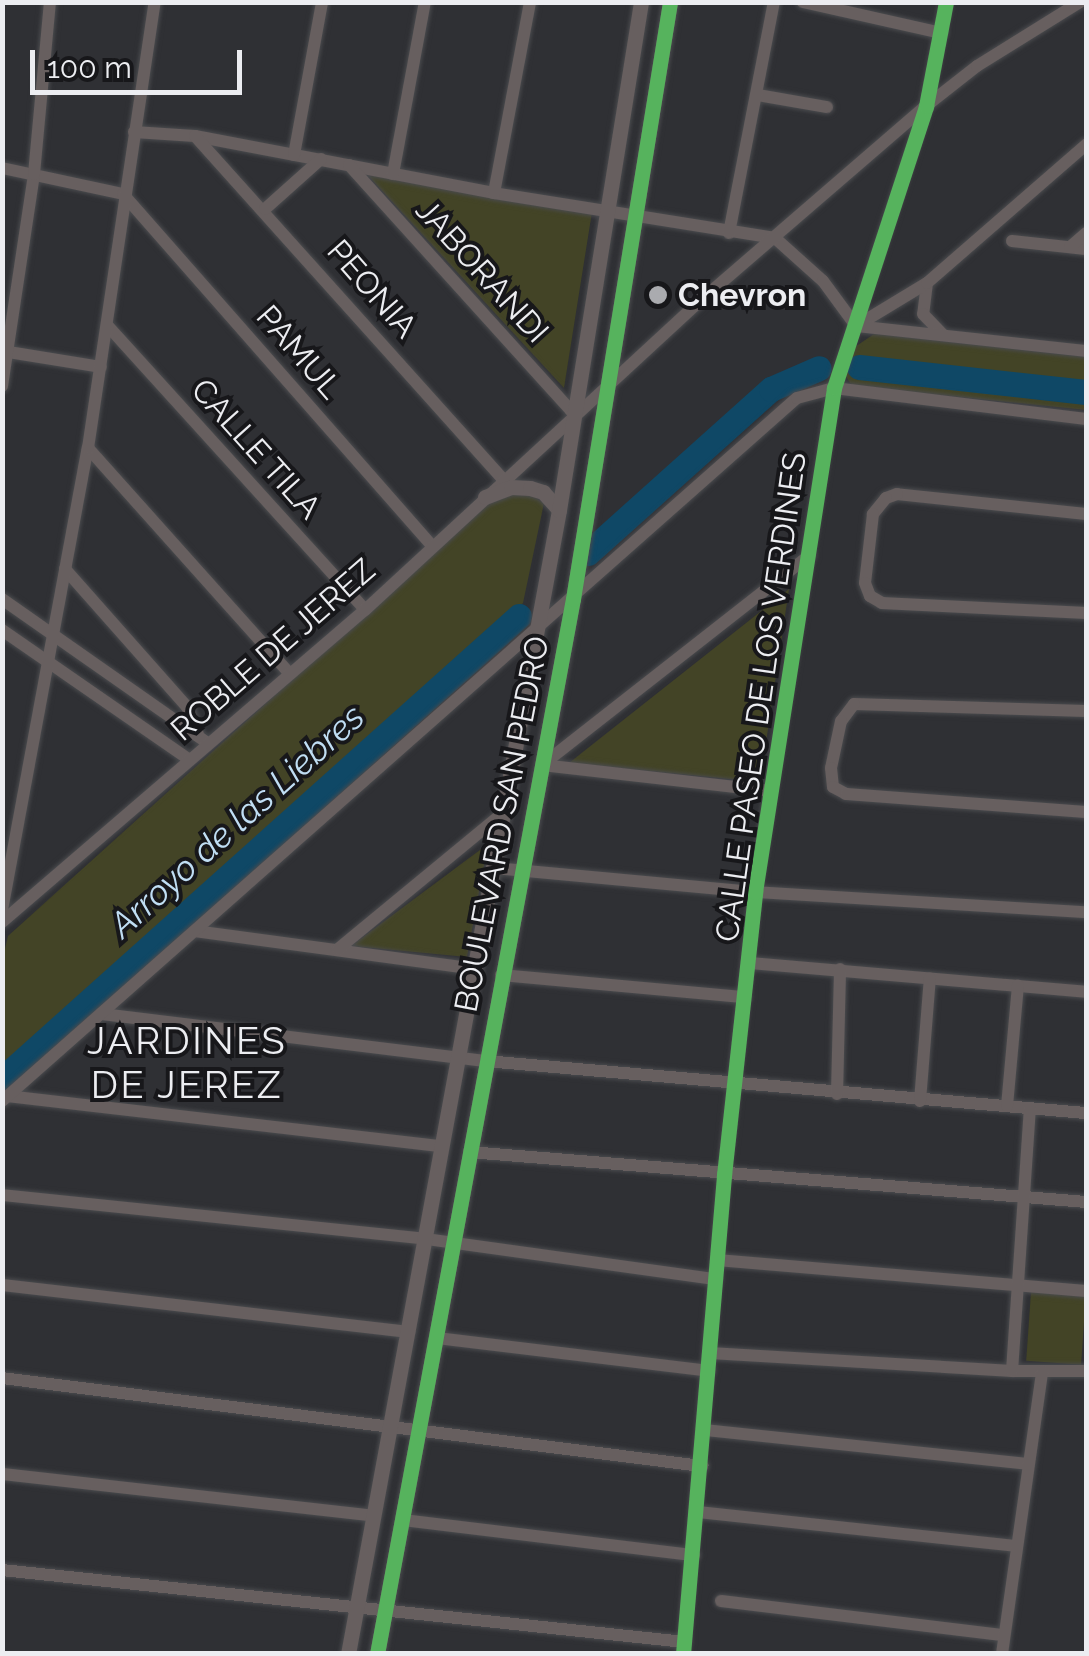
<!DOCTYPE html>
<html>
<head>
<meta charset="utf-8">
<style>
	body { margin:0 }
	#map { position:relative; width:1089px; height:1656px; overflow:hidden; background:#2f3034; font-family:Raleway,sans-serif }
	div>[style] { position:absolute }
	.green>* { inset:0; background:#434426; transform-origin:0 0 }
	.river>* { height:25px; margin:-12.5px; padding:0 12.5px; transform-origin:12.5px; border-radius:12.5px; background:#0f4866 }
	.roads { filter:drop-shadow(0 0 2px #4a4b4e) drop-shadow(0 0 2px #4a4b4e) }
	.minor>* { height:12px; margin:-6px; padding:0 6px; transform-origin:6px; border-radius:6px; background:#675f5f }
	.tertiary>* { height:15px; margin:-7.5px; padding:0 7.5px; transform-origin:7.5px; border-radius:7.5px; background:#675f5f }
	.cycleway>* { height:15px; margin:-7.5px; padding:0 7.5px; transform-origin:7.5px; border-radius:7.5px; background:#56b35d }
	.dots>* { width:28px; height:28px; translate:-50% -50%; box-sizing:border-box; border:5px solid #17171a; border-radius:50% }
	span { translate:-50% -50%; white-space:nowrap; text-align:center; line-height:1.15; -webkit-text-stroke:8px #17171a; paint-order:stroke }
	.street-label { font-size:32px; color:#ecedf1 }
	.poi-label { font-size:32px; color:#ecedf1; font-weight:700 }
	.left { translate:0 -50%; text-align:left }
	.water-label { font-size:35px; color:#c0def4; font-style:italic }
	.quarter-label { font-size:38px; color:#ecedf1; letter-spacing:2.5px }
	.frame { position:absolute; inset:0; border:5px solid #ecedf1; pointer-events:none }
	.scale { position:absolute; left:30px; top:50px; width:212px; height:45px; box-sizing:border-box; border:5px solid #ecedf1; border-top:0; padding-left:12px; font-size:30px; line-height:35px; white-space:nowrap; color:#ecedf1; -webkit-text-stroke:8px #17171a; paint-order:stroke }
</style>
</head>
<body>
<div id="map">
	<div class="green">
		<div style="clip-path:polygon(362px 169px,592px 212px,564px 388px)"></div>
		<div style="clip-path:polygon(874px 334px,1086px 357px,1086px 410px,852px 386px,845px 375px,852px 349px)"></div>
		<div style="clip-path:polygon(510px 491px,529px 494px,544px 503px,523px 603px,3px 1072px,2px 961px,8px 936px,487px 504px)"></div>
		<div style="clip-path:polygon(789px 589px,760px 782px,569px 763px)"></div>
		<div style="clip-path:polygon(488px 844px,467px 957px,351px 946px)"></div>
		<div style="left:1031px;top:1292px;width:55px;height:69px;rotate:4deg"></div>
	</div>
	<div class="river">
		<div style="left:859px;top:367px;width:228px;rotate:6.3deg"></div>
		<div style="left:588px;top:553px;width:246px;rotate:-41.9deg"></div>
		<div style="left:771px;top:389px;width:52px;rotate:-23.6deg"></div>
		<div style="left:2px;top:1079px;width:694px;rotate:-41.85deg"></div>
	</div>
	<div class="roads">
		<div class="minor">
			<div style="left:803px;top:2px;width:142px;rotate:12.6deg"></div>
			<div style="left:758px;top:95px;width:70px;rotate:9.9deg"></div>
			<div style="left:134px;top:132px;width:61px;rotate:3.8deg"></div>
			<div style="left:195px;top:136px;width:304px;rotate:10.8deg"></div>
			<div style="left:494px;top:193px;width:285px;rotate:9.1deg"></div>
			<div style="left:775px;top:238px;width:64px;rotate:41.9deg"></div>
			<div style="left:823px;top:281px;width:56px;rotate:53.7deg"></div>
			<div style="left:195px;top:136px;width:462px;rotate:48.1deg"></div>
			<div style="left:294px;top:155px;width:156px;rotate:-79.6deg"></div>
			<div style="left:349px;top:165px;width:337px;rotate:47.9deg"></div>
			<div style="left:2px;top:168px;width:124px;rotate:12.1deg"></div>
			<div style="left:123px;top:194px;width:468px;rotate:48.7deg"></div>
			<div style="left:393px;top:174px;width:175px;rotate:-79.5deg"></div>
			<div style="left:494px;top:193px;width:194px;rotate:-79.3deg"></div>
			<div style="left:265px;top:209px;width:75px;rotate:-41.8deg"></div>
			<div style="left:729px;top:233px;width:235px;rotate:-79deg"></div>
			<div style="left:1012px;top:241px;width:74px;rotate:6.2deg"></div>
			<div style="left:1070px;top:247px;width:21px;rotate:-41deg"></div>
			<div style="left:927px;top:283px;width:31px;rotate:97deg"></div>
			<div style="left:923px;top:314px;width:29px;rotate:46deg"></div>
			<div style="left:107px;top:325px;width:384px;rotate:47.8deg"></div>
			<div style="left:856px;top:326px;width:83px;rotate:-31.2deg"></div>
			<div style="left:927px;top:283px;width:211px;rotate:-41deg"></div>
			<div style="left:856px;top:326px;width:231px;rotate:6.2deg"></div>
			<div style="left:2px;top:351px;width:100px;rotate:9.2deg"></div>
			<div style="left:2px;top:386px;width:214px;rotate:-81.4deg"></div>
			<div style="left:34px;top:174px;width:173px;rotate:-84.7deg"></div>
			<div style="left:88px;top:448px;width:303px;rotate:48.2deg"></div>
			<div style="left:1086px;top:514px;width:190px;rotate:-174deg"></div>
			<div style="left:897px;top:494px;width:12px;rotate:160deg"></div>
			<div style="left:886px;top:498px;width:21px;rotate:129deg"></div>
			<div style="left:873px;top:514px;width:69px;rotate:96.6deg"></div>
			<div style="left:865px;top:583px;width:14px;rotate:69deg"></div>
			<div style="left:870px;top:596px;width:14px;rotate:30deg"></div>
			<div style="left:882px;top:603px;width:204px;rotate:2.8deg"></div>
			<div style="left:65px;top:569px;width:184px;rotate:48.5deg"></div>
			<div style="left:187px;top:707px;width:29px;rotate:68deg"></div>
			<div style="left:2px;top:599px;width:249px;rotate:35deg"></div>
			<div style="left:2px;top:630px;width:226px;rotate:34.7deg"></div>
			<div style="left:1086px;top:711px;width:232px;rotate:-178.3deg"></div>
			<div style="left:854px;top:704px;width:21px;rotate:127deg"></div>
			<div style="left:841px;top:721px;width:48px;rotate:102deg"></div>
			<div style="left:831px;top:768px;width:19px;rotate:84deg"></div>
			<div style="left:833px;top:787px;width:15px;rotate:28deg"></div>
			<div style="left:846px;top:794px;width:241px;rotate:4.3deg"></div>
			<div style="left:542px;top:765px;width:340px;rotate:-38.1deg"></div>
			<div style="left:542px;top:765px;width:230px;rotate:6.5deg"></div>
			<div style="left:495px;top:868px;width:261px;rotate:5.3deg"></div>
			<div style="left:755px;top:892px;width:332px;rotate:3.5deg"></div>
			<div style="left:2px;top:910px;width:470px;rotate:-79.5deg"></div>
			<div style="left:88px;top:448px;width:451px;rotate:-81.5deg"></div>
			<div style="left:2px;top:922px;width:479px;rotate:-40.7deg"></div>
			<div style="left:365px;top:610px;width:466px;rotate:-42.7deg"></div>
			<div style="left:708px;top:294px;width:288px;rotate:-40.8deg"></div>
			<div style="left:926px;top:106px;width:65px;rotate:-38.1deg"></div>
			<div style="left:977px;top:66px;width:121px;rotate:-31.9deg"></div>
			<div style="left:195px;top:931px;width:283px;rotate:7.7deg"></div>
			<div style="left:338px;top:949px;width:215px;rotate:-39.5deg"></div>
			<div style="left:750px;top:963px;width:337px;rotate:4.9deg"></div>
			<div style="left:501px;top:975px;width:245px;rotate:5.2deg"></div>
			<div style="left:102px;top:1014px;width:386px;rotate:7deg"></div>
			<div style="left:485px;top:1061px;width:603px;rotate:4.95deg"></div>
			<div style="left:837px;top:1094px;width:125px;rotate:-88.6deg"></div>
			<div style="left:7px;top:1096px;width:437px;rotate:6.6deg"></div>
			<div style="left:2px;top:1101px;width:1061px;rotate:-41.49deg"></div>
			<div style="left:797px;top:398px;width:38px;rotate:-15deg"></div>
			<div style="left:834px;top:388px;width:254px;rotate:7deg"></div>
			<div style="left:920px;top:1101px;width:123px;rotate:-85.4deg"></div>
			<div style="left:1007px;top:1106px;width:121px;rotate:-84.8deg"></div>
			<div style="left:469px;top:1152px;width:619px;rotate:4.63deg"></div>
			<div style="left:2px;top:1195px;width:426px;rotate:5.9deg"></div>
			<div style="left:426px;top:1239px;width:293px;rotate:7.9deg"></div>
			<div style="left:717px;top:1260px;width:370px;rotate:4.8deg"></div>
			<div style="left:2px;top:1285px;width:410px;rotate:6.6deg"></div>
			<div style="left:437px;top:1338px;width:274px;rotate:6.9deg"></div>
			<div style="left:710px;top:1353px;width:303px;rotate:3.4deg"></div>
			<div style="left:1012px;top:1371px;width:74px"></div>
			<div style="left:1012px;top:1371px;width:263px;rotate:-86.1deg"></div>
			<div style="left:2px;top:1378px;width:706px;rotate:7.17deg"></div>
			<div style="left:705px;top:1430px;width:323px;rotate:6deg"></div>
			<div style="left:2px;top:1474px;width:374px;rotate:6.4deg"></div>
			<div style="left:698px;top:1512px;width:319px;rotate:6.1deg"></div>
			<div style="left:403px;top:1520px;width:293px;rotate:6.9deg"></div>
			<div style="left:2px;top:1570px;width:687px;rotate:6.02deg"></div>
			<div style="left:721px;top:1601px;width:285px;rotate:6.9deg"></div>
			<div style="left:683px;top:1654px;width:481px;rotate:-85.1deg"></div>
			<div style="left:724px;top:1175px;width:285px;rotate:-83.7deg"></div>
			<div style="left:755px;top:892px;width:510px;rotate:-81.09deg"></div>
			<div style="left:834px;top:388px;width:297px;rotate:-71.9deg"></div>
			<div style="left:926px;top:106px;width:106px;rotate:-79.1deg"></div>
			<div style="left:1002px;top:1654px;width:285px;rotate:-81.9deg"></div>
		</div>
		<div class="tertiary">
			<div style="left:485px;top:497px;width:28px;rotate:-21deg"></div>
			<div style="left:511px;top:487px;width:19px;rotate:3deg"></div>
			<div style="left:530px;top:488px;width:14px;rotate:17deg"></div>
			<div style="left:543px;top:492px;width:24px;rotate:48deg"></div>
			<div style="left:348px;top:1654px;width:1163px;rotate:-79.55deg"></div>
			<div style="left:559px;top:510px;width:515px;rotate:-80.83deg"></div>
			<div style="left:377px;top:1654px;width:1073px;rotate:-79.48deg"></div>
			<div style="left:573px;top:599px;width:605px;rotate:-80.77deg"></div>
		</div>
	</div>
	<div class="cycleway">
		<div style="left:377px;top:1654px;width:1073px;rotate:-79.48deg"></div>
		<div style="left:573px;top:599px;width:605px;rotate:-80.77deg"></div>
		<div style="left:683px;top:1654px;width:481px;rotate:-85.1deg"></div>
		<div style="left:724px;top:1175px;width:285px;rotate:-83.7deg"></div>
		<div style="left:755px;top:892px;width:510px;rotate:-81.09deg"></div>
		<div style="left:834px;top:388px;width:297px;rotate:-71.9deg"></div>
		<div style="left:926px;top:106px;width:106px;rotate:-79.1deg"></div>
	</div>
	<div class="dots">
		<div style="left:658px;top:295px;background:#aaabaf"></div>
	</div>
	<div class="street-label">
		<span style="left:482px;top:271px;rotate:48deg">JABORANDI</span>
		<span style="left:372px;top:289px;rotate:49deg">PEONIA</span>
		<span style="left:299px;top:352px;rotate:49deg">PAMUL</span>
		<span style="left:256px;top:449px;rotate:48deg">CALLE TILA</span>
		<span style="left:273px;top:650px;rotate:-41deg">ROBLE DE JEREZ</span>
		<span style="left:761px;top:697px;rotate:-82deg">CALLE PASEO DE LOS VERDINES</span>
		<span style="left:502px;top:824px;rotate:-79deg">BOULEVARD SAN PEDRO</span>
	</div>
	<div class="poi-label">
		<span class="left" style="left:678px;top:295px">Chevron</span>
	</div>
	<div class="water-label">
		<span style="left:237px;top:821px;rotate:-42deg">Arroyo de las Liebres</span>
	</div>
	<div class="quarter-label">
		<span style="left:187px;top:1063px">JARDINES<br>DE JEREZ</span>
	</div>
	<div class="frame"></div>
	<div class="scale">100 m</div>
</div>
</body>
</html>
